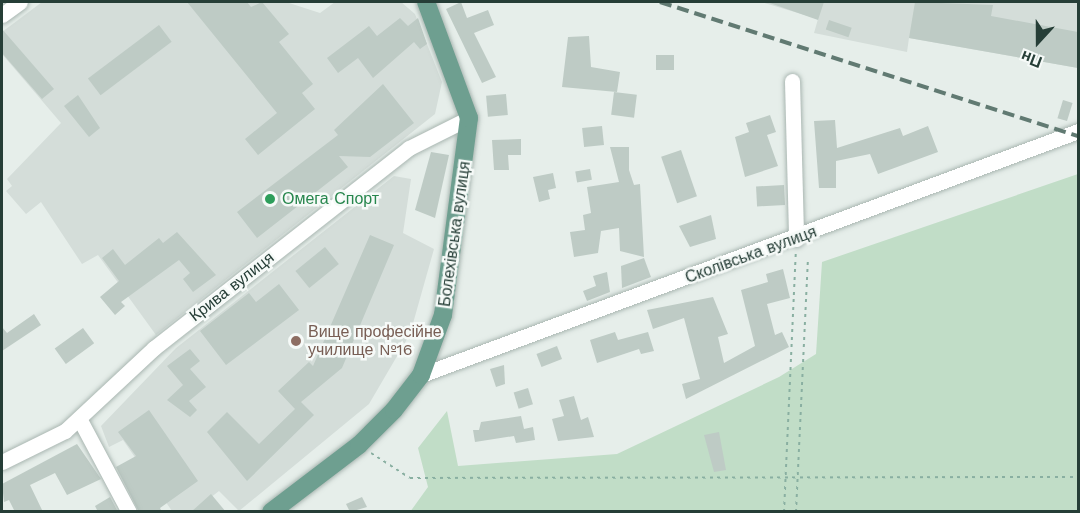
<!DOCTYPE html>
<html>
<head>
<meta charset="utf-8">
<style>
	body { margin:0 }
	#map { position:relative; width:1080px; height:513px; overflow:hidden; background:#e6eeea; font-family:"Work Sans",sans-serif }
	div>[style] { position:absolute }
	.built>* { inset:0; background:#d4ddd9 }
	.green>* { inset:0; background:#c1ddc7 }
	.building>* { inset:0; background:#becbc5; transform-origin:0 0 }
	.path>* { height:2px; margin-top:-1px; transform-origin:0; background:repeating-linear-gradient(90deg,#89afa1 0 3px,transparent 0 7.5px) }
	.roads { filter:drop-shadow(0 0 2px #a9b6b1) drop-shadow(0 0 2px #a9b6b1) }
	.minor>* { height:15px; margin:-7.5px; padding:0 7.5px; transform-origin:7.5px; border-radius:7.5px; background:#fff }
	.major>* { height:18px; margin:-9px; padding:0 9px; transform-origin:9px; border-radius:9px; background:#6e9f90 }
	.rail>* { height:4px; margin-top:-2px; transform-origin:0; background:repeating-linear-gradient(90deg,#617a72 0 12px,transparent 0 18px) }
	.dots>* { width:16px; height:16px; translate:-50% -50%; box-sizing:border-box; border:3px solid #f6faf8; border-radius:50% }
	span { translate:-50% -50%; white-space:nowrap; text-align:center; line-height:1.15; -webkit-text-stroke:5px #f6faf8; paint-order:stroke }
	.leisure-label { font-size:16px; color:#27864d }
	.left { translate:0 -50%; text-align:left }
	.street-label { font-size:16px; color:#263e37 }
	.education-label { font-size:16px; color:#785e54 }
	.frame { position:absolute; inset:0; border:3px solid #263e37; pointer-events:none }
	.north { position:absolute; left:1008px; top:12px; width:60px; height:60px; -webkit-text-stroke:4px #f6faf8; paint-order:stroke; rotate:201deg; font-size:16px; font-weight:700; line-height:24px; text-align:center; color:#263e37 }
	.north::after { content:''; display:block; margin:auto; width:21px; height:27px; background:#263e37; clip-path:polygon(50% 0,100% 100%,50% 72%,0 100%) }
</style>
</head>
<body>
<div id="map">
	<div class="built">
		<div style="clip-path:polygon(42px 2px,286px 2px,320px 13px,335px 2px,401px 2px,415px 14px,442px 82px,435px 114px,156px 335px,98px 255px,82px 264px,41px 202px,26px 214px,6px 191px,12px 186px,7px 179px,61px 123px,2px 54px,2px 32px)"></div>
		<div style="clip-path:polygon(761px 2px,1078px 2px,1078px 68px,909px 38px,907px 52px,814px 33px,818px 19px)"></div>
		<div style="clip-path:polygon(394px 176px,411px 179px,403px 233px,434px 249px,410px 334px,369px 404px,239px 511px,219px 491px,193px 511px,172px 511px,123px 440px,109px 447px,101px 426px,176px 348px)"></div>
	</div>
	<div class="green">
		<div style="clip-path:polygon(1078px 174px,1078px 511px,410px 512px,428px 487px,418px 448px,447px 411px,458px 466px,617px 454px,779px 377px,816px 354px,822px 262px)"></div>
	</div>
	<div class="building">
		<div style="clip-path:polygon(187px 2px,247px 2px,251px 7px,262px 2px,289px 34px,279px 42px,313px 84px,302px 93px,315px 109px,258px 155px,245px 139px,277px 113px)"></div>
		<div style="clip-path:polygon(461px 2px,467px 18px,488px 10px,494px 25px,474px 33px,496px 77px,482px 83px,446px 9px)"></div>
		<div style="clip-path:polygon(767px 2px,824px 2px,818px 20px)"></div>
		<div style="clip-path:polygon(915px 2px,993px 5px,991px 16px,1078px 32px,1078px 68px,909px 38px)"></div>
		<div style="clip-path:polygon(400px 18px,408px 26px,418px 18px,427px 44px,420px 49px,414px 42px,373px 78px,358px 58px,338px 73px,327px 58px,369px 26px,377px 36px)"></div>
		<div style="left:829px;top:20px;width:24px;height:10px;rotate:19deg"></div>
		<div style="left:159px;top:25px;width:21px;height:89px;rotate:53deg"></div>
		<div style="clip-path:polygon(2px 29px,54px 89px,42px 99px,2px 53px)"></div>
		<div style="clip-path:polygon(589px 36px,591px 67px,620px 72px,617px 92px,562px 87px,568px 37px)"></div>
		<div style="left:656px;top:55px;width:18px;height:15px"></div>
		<div style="clip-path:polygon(383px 84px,414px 123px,370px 157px,339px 156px,348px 167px,257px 238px,237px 212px,338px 135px,334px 130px)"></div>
		<div style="left:614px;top:92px;width:23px;height:23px;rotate:7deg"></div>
		<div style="left:506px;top:94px;width:21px;height:20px;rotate:85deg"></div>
		<div style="clip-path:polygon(78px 95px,100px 128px,89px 137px,64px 106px)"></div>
		<div style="left:1063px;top:100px;width:10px;height:19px;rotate:17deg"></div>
		<div style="clip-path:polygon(770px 115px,776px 132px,767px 135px,778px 166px,745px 177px,735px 137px,749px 132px,746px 123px)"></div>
		<div style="clip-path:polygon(835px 120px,837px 148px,900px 128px,903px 136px,928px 126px,938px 152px,878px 174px,870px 154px,836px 161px,836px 188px,819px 188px,814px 121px)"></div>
		<div style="left:602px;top:126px;width:19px;height:20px;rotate:84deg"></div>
		<div style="clip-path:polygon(521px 139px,521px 155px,508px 155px,509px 170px,494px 170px,492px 140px)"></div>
		<div style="clip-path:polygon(610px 147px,629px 147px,629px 170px,634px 185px,640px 184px,644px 257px,620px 251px,619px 228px,601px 231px,598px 253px,574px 257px,570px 232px,585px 230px,583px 215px,591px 213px,587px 187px,619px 182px)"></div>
		<div style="left:681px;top:150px;width:49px;height:21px;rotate:71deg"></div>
		<div style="clip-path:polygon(431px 152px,449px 155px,435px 218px,415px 210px)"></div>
		<div style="left:590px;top:169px;width:11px;height:15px;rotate:80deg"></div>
		<div style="clip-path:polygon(553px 173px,556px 188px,548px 190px,550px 199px,539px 202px,533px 177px)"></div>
		<div style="left:784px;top:185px;width:20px;height:28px;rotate:87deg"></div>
		<div style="clip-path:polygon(711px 215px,716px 239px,690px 247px,679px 226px)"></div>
		<div style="clip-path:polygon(177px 232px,216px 275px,193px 292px,183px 279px,190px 273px,179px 260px,121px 302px,125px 306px,115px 315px,100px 297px,119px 281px,102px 258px,113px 249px,125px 265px,159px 238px,163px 243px)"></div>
		<div style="clip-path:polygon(370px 235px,394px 245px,342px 368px,301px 402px,314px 415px,247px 481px,207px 432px,227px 412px,259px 444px,295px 409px,278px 391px,309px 362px,313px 366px)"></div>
		<div style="left:325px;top:247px;width:22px;height:38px;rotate:51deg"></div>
		<div style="clip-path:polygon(644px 258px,651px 277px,622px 288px,621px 266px)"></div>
		<div style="clip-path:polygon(783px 269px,790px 298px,767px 304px,775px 335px,782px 332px,789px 347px,686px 399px,682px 384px,700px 379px,684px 318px,653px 329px,647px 310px,713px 297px,728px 334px,718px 337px,724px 363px,755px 346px,741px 290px,768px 282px,766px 274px)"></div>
		<div style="clip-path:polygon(607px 272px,610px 292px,587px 301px,583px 291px,596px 286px,593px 276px)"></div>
		<div style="clip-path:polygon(279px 284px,299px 310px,226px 365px,200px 331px,249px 293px,256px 302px)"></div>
		<div style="clip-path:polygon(34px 314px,41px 325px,2px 351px,2px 327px,7px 333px)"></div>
		<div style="left:83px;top:328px;width:19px;height:35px;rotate:54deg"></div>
		<div style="clip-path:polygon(615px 332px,618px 340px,648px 332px,654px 351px,641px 354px,639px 349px,597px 363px,590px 340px)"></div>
		<div style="left:557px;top:346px;width:14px;height:22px;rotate:69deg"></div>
		<div style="clip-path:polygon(190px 349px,200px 361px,190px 369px,206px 387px,189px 401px,197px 410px,190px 417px,167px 400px,183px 385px,167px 366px)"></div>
		<div style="clip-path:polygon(504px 365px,505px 384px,496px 387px,490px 369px)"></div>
		<div style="left:528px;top:388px;width:17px;height:15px;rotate:73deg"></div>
		<div style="clip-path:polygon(574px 396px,581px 420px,588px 417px,594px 437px,558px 441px,552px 419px,564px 416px,559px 400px)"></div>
		<div style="clip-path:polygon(149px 410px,198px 481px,160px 508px,162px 512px,139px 512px,116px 467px,136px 456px,118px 432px)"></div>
		<div style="clip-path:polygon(521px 416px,524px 429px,533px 427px,535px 440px,516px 443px,514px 436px,475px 442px,473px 430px,479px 430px,481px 422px)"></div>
		<div style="clip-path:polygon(719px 432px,726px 470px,714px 472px,704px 435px)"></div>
		<div style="clip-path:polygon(77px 444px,101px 479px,67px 495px,55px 473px,30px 485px,43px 512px,15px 512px,9px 500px,4px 502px,2px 484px)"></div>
		<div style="clip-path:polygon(211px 494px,226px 512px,191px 512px)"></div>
		<div style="clip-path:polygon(110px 497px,118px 512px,98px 512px,95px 506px)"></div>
		<div style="clip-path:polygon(362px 497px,367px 507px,350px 512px,346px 504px)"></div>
	</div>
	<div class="path">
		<div style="left:371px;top:453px;width:46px;rotate:32.7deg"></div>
		<div style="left:410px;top:478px;width:668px;rotate:-0.09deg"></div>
		<div style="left:784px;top:512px;width:261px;rotate:-87.4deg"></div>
		<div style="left:796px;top:512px;width:253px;rotate:-87.3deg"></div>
	</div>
	<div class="roads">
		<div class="minor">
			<div style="left:2px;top:15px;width:22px;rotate:-36deg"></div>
			<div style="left:792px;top:81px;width:158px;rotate:88.5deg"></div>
			<div style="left:421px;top:375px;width:701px;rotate:-20.37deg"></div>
			<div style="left:80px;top:420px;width:104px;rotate:62deg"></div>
			<div style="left:2px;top:462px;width:70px;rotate:-26.2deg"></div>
			<div style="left:65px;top:431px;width:122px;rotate:-43deg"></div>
			<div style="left:154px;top:348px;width:324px;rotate:-38.1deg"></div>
			<div style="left:409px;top:148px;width:67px;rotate:-26.6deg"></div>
		</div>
		<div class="major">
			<div style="left:271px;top:512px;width:111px;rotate:-37.3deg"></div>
			<div style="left:359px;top:445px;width:49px;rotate:-45deg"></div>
			<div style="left:394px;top:410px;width:44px;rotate:-52.4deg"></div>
			<div style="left:421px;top:375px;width:64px;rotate:-69.9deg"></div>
			<div style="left:443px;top:315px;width:199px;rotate:-82.5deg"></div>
			<div style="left:469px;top:118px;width:124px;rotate:-110.3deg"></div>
		</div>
	</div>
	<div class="rail">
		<div style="left:660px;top:2px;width:439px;rotate:17.8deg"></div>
	</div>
	<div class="dots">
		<div style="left:270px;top:199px;background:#2e9e5b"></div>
		<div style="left:296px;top:341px;background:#8d6e63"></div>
	</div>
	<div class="leisure-label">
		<span class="left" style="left:282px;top:199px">Омега Спорт</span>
	</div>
	<div class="street-label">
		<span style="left:455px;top:234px;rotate:-82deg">Болехівська вулиця</span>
		<span style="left:751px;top:255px;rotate:-20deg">Сколівська вулиця</span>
		<span style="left:232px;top:287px;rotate:-38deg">Крива вулиця</span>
	</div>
	<div class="education-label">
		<span class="left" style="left:308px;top:341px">Вище професійне<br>училище №16</span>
	</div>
	<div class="frame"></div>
	<div class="north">Пн</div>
</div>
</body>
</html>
